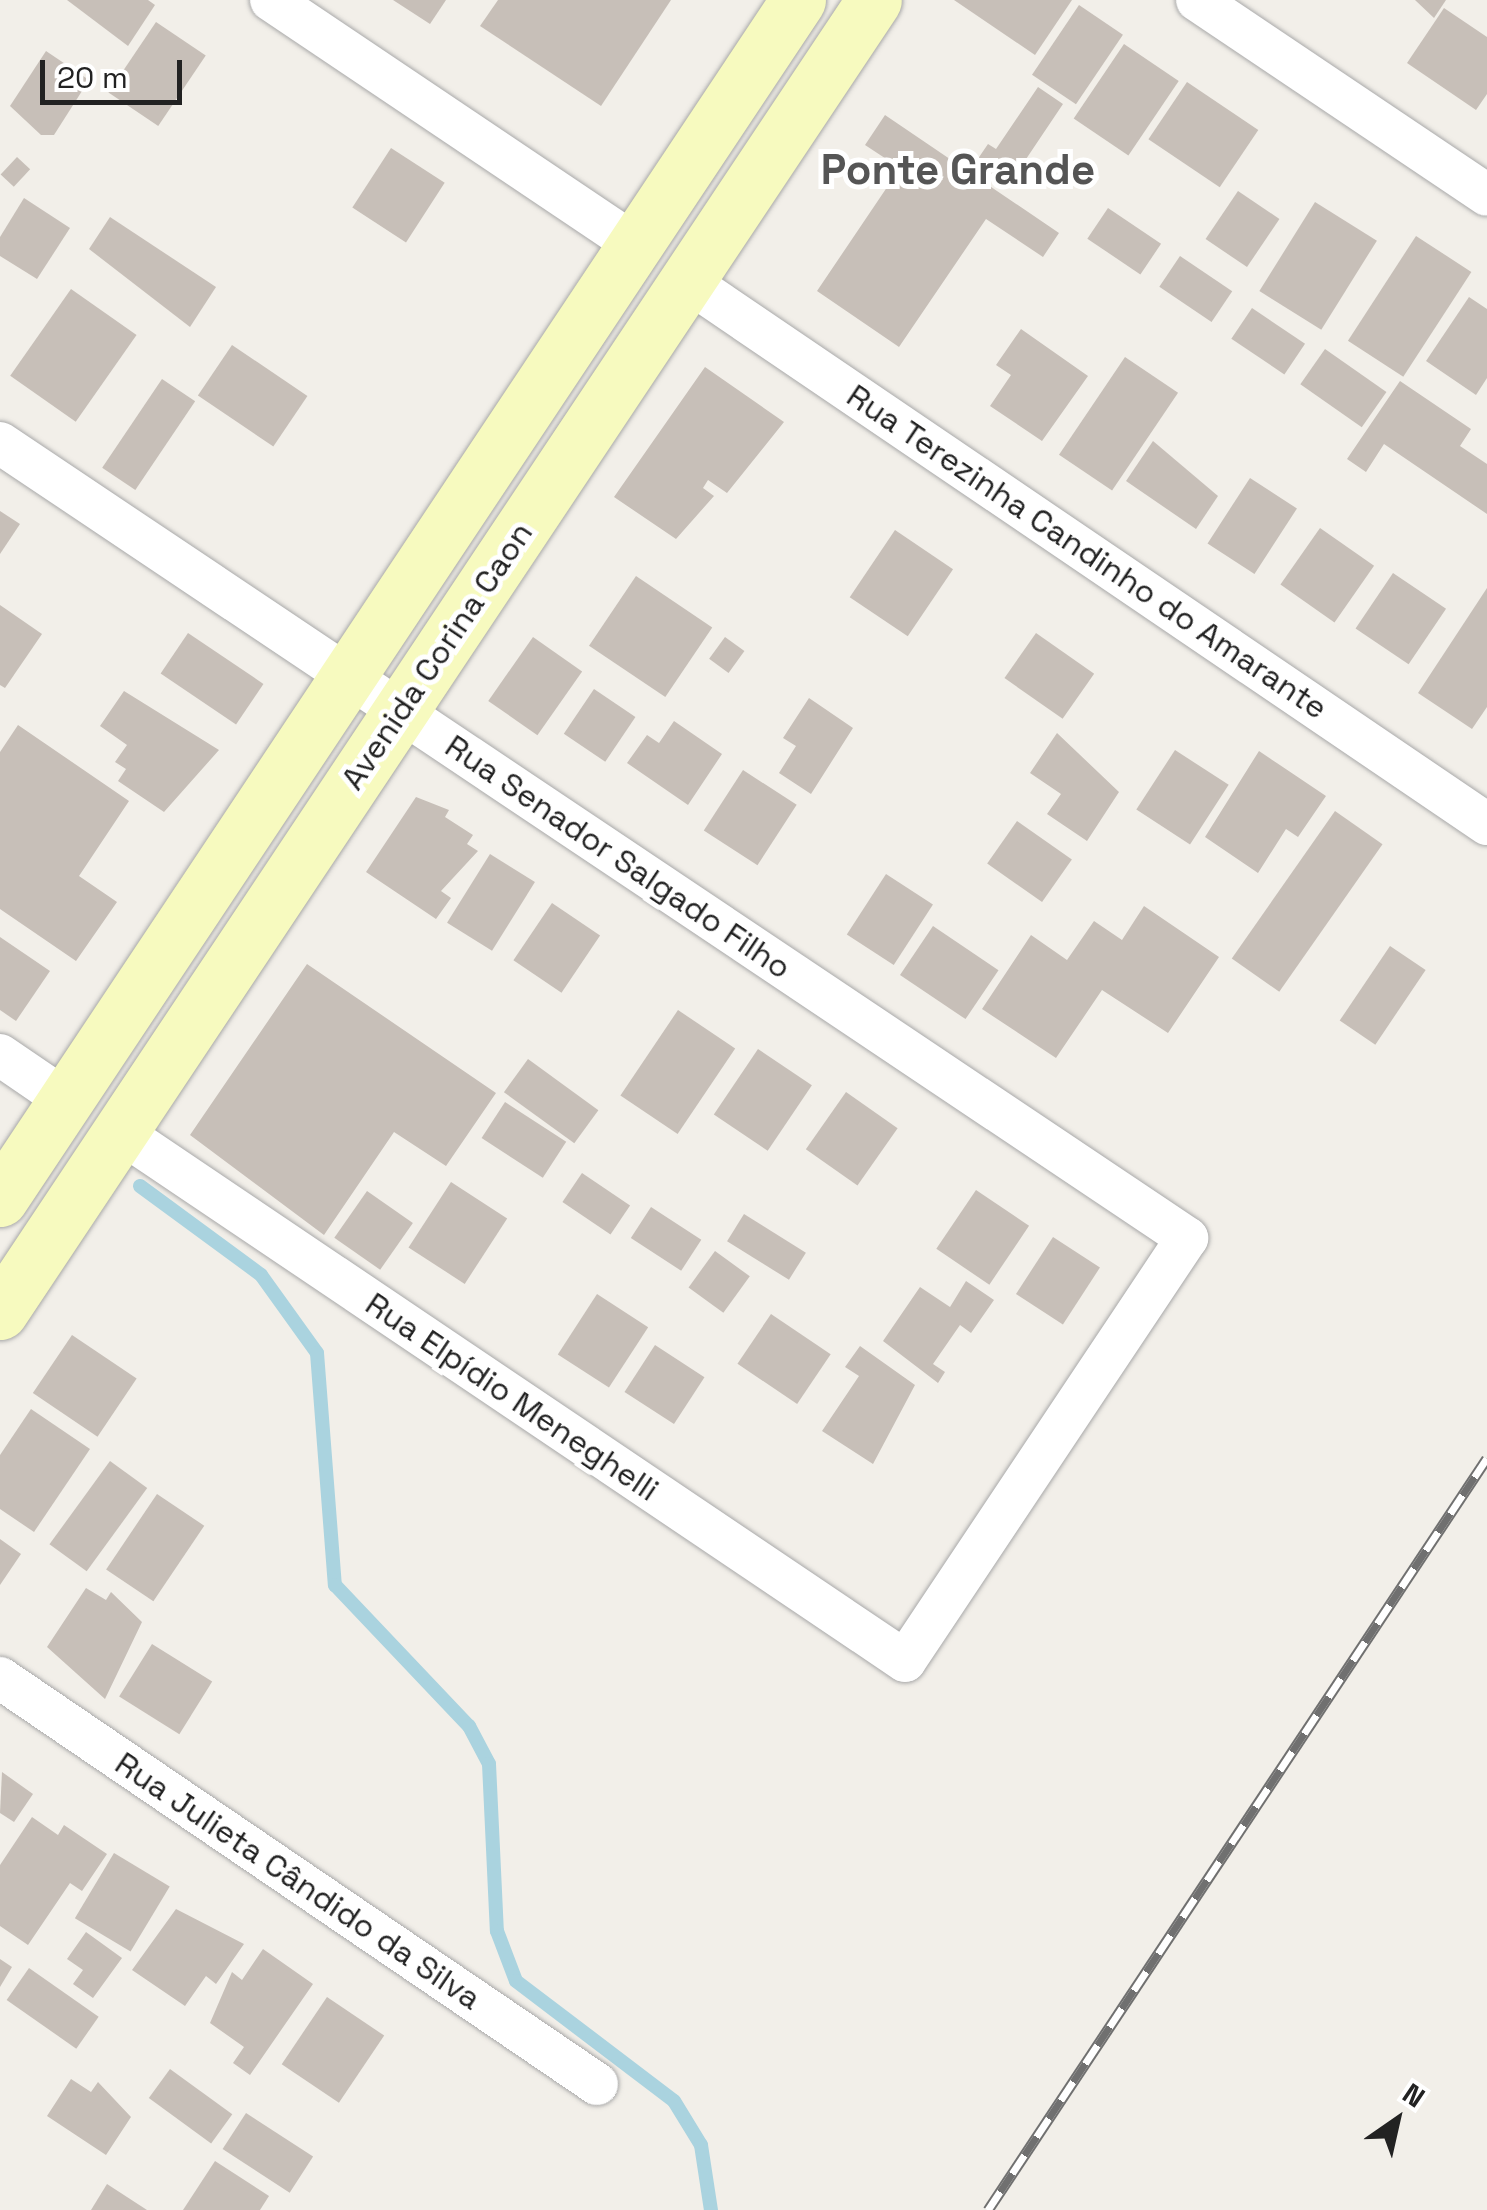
<!DOCTYPE html>
<html>
<head>
<meta charset="utf-8">
<style>
	body { margin:0 }
	#map { position:relative; width:1487px; height:2210px; overflow:hidden; background:#f2efe9; font-family:"Space Grotesk",sans-serif }
	div>[style] { position:absolute }
	.stream>* { height:14px; margin:-7px; padding:0 7px; transform-origin:7px; border-radius:7px; background:#aad3df }
	.building>* { inset:0; background:#c7bfb8; transform-origin:0 0 }
	.roads { filter:drop-shadow(0 0 2px #a9a9a9) drop-shadow(0 0 2px #a9a9a9) }
	.street>* { height:42px; margin:-21px; padding:0 21px; transform-origin:21px; border-radius:21px; background:#fff }
	.secondary>* { height:55px; margin:-27.5px; padding:0 27.5px; transform-origin:27.5px; border-radius:27.5px; background:#f7fabf }
	.rail>* { height:11px; margin-top:-5.5px; transform-origin:0; background:repeating-linear-gradient(90deg,#fff 0 22px,#707070 0 44px); box-sizing:border-box; border-block:2px solid #707070 }
	span { translate:-50% -50%; white-space:nowrap; text-align:center; line-height:1.15; -webkit-text-stroke:10px #fff; paint-order:stroke }
	.street-label { font-size:32px; color:#222 }
	.district-label { font-size:42px; color:#555; font-weight:700 }
	.north { position:absolute; left:1347px; top:2070px; width:100px; height:100px; -webkit-text-stroke:8px #fff; paint-order:stroke; rotate:34deg; font-size:28px; font-weight:700; line-height:40px; text-align:center; color:#222 }
	.north::after { content:''; display:block; margin:auto; width:35px; height:45px; background:#222; clip-path:polygon(50% 0,100% 100%,50% 72%,0 100%) }
	.scale { position:absolute; left:40px; top:60px; width:142px; height:45px; box-sizing:border-box; border:5px solid #222; border-top:0; padding-left:12px; font-size:30px; line-height:35px; white-space:nowrap; color:#222; -webkit-text-stroke:8px #fff; paint-order:stroke }
</style>
</head>
<body>
<div id="map">
	<div class="stream">
		<div style="left:140px;top:1186px;width:150px;rotate:36.3deg"></div>
		<div style="left:261px;top:1275px;width:96px;rotate:54.3deg"></div>
		<div style="left:317px;top:1353px;width:233px;rotate:85.6deg"></div>
		<div style="left:335px;top:1585px;width:195px;rotate:46.5deg"></div>
		<div style="left:469px;top:1726px;width:43px;rotate:62.2deg"></div>
		<div style="left:489px;top:1764px;width:167px;rotate:87.3deg"></div>
		<div style="left:497px;top:1931px;width:53px;rotate:69.2deg"></div>
		<div style="left:516px;top:1981px;width:198px;rotate:37.2deg"></div>
		<div style="left:674px;top:2101px;width:52px;rotate:58.5deg"></div>
		<div style="left:701px;top:2145px;width:66px;rotate:81.3deg"></div>
	</div>
	<div class="building">
		<div style="clip-path:polygon(67px 0,148px 0,155px 5px,128px 46px)"></div>
		<div style="clip-path:polygon(393px 0,446px 0,430px 24px)"></div>
		<div style="clip-path:polygon(498px 0,671px 0,601px 106px,480px 26px)"></div>
		<div style="clip-path:polygon(954px 0,1072px 0,1035px 55px)"></div>
		<div style="clip-path:polygon(1415px 0,1446px 0,1434px 18px)"></div>
		<div style="left:1079px;top:5px;width:53px;height:84px;rotate:34deg"></div>
		<div style="clip-path:polygon(1444px 8px,1487px 37px,1487px 94px,1476px 110px,1407px 63px)"></div>
		<div style="left:156px;top:22px;width:60px;height:85px;rotate:34deg"></div>
		<div style="left:1124px;top:44px;width:66px;height:90px;rotate:34deg"></div>
		<div style="clip-path:polygon(46px 51px,89px 80px,54px 135px,41px 135px,10px 106px)"></div>
		<div style="left:1187px;top:82px;width:86px;height:69px;rotate:34deg"></div>
		<div style="clip-path:polygon(1038px 87px,1063px 104px,1006px 189px,973px 166px,988px 144px,996px 149px)"></div>
		<div style="clip-path:polygon(885px 115px,1059px 233px,1043px 257px,986px 219px,899px 347px,817px 291px,900px 168px,865px 145px)"></div>
		<div style="left:391px;top:148px;width:64px;height:71px;rotate:33deg"></div>
		<div style="left:17px;top:157px;width:18px;height:24px;rotate:43deg"></div>
		<div style="left:1238px;top:191px;width:50px;height:58px;rotate:34deg"></div>
		<div style="clip-path:polygon(24px 198px,70px 228px,37px 279px,0 256px,0 237px)"></div>
		<div style="left:1315px;top:202px;width:73px;height:105px;rotate:32deg"></div>
		<div style="left:1108px;top:208px;width:64px;height:37px;rotate:34deg"></div>
		<div style="clip-path:polygon(110px 217px,216px 287px,190px 327px,89px 249px)"></div>
		<div style="left:1416px;top:236px;width:66px;height:125px;rotate:33deg"></div>
		<div style="left:1180px;top:256px;width:63px;height:37px;rotate:34deg"></div>
		<div style="left:71px;top:289px;width:80px;height:106px;rotate:35deg"></div>
		<div style="clip-path:polygon(1469px 297px,1487px 309px,1487px 378px,1476px 395px,1426px 361px)"></div>
		<div style="left:1252px;top:308px;width:64px;height:37px;rotate:34deg"></div>
		<div style="clip-path:polygon(1021px 329px,1088px 376px,1042px 441px,990px 406px,1011px 375px,996px 365px)"></div>
		<div style="left:232px;top:345px;width:91px;height:61px;rotate:34deg"></div>
		<div style="left:1325px;top:349px;width:75px;height:43px;rotate:35deg"></div>
		<div style="left:1125px;top:357px;width:64px;height:118px;rotate:34deg"></div>
		<div style="clip-path:polygon(705px 367px,784px 422px,727px 493px,708px 480px,703px 488px,714px 496px,676px 539px,614px 497px)"></div>
		<div style="left:162px;top:379px;width:40px;height:107px;rotate:34deg"></div>
		<div style="clip-path:polygon(1400px 381px,1471px 429px,1460px 446px,1487px 464px,1487px 514px,1384px 444px,1366px 472px,1347px 459px)"></div>
		<div style="clip-path:polygon(1153px 441px,1218px 496px,1196px 529px,1126px 481px)"></div>
		<div style="left:1250px;top:478px;width:56px;height:78px;rotate:33deg"></div>
		<div style="clip-path:polygon(0 511px,20px 524px,0 554px)"></div>
		<div style="left:1320px;top:528px;width:66px;height:69px;rotate:35deg"></div>
		<div style="left:895px;top:530px;width:70px;height:81px;rotate:34deg"></div>
		<div style="left:1393px;top:573px;width:64px;height:67px;rotate:34deg"></div>
		<div style="left:636px;top:576px;width:92px;height:84px;rotate:34deg"></div>
		<div style="clip-path:polygon(1487px 588px,1487px 707px,1472px 729px,1418px 693px)"></div>
		<div style="clip-path:polygon(0 605px,42px 634px,5px 688px,0 685px)"></div>
		<div style="left:188px;top:633px;width:91px;height:49px;rotate:34deg"></div>
		<div style="left:1036px;top:633px;width:71px;height:55px;rotate:35deg"></div>
		<div style="left:533px;top:637px;width:60px;height:78px;rotate:35deg"></div>
		<div style="left:725px;top:637px;width:24px;height:27px;rotate:36deg"></div>
		<div style="left:594px;top:689px;width:50px;height:54px;rotate:34deg"></div>
		<div style="clip-path:polygon(124px 691px,219px 750px,164px 812px,118px 781px,126px 769px,115px 762px,127px 745px,100px 726px)"></div>
		<div style="clip-path:polygon(809px 698px,853px 728px,811px 794px,779px 773px,796px 746px,783px 738px)"></div>
		<div style="clip-path:polygon(674px 721px,722px 754px,688px 805px,627px 763px,647px 735px,659px 743px)"></div>
		<div style="clip-path:polygon(18px 725px,129px 801px,79px 876px,117px 902px,76px 961px,0 909px,0 752px)"></div>
		<div style="clip-path:polygon(1057px 733px,1119px 792px,1087px 841px,1047px 814px,1061px 794px,1030px 773px)"></div>
		<div style="left:1175px;top:750px;width:64px;height:71px;rotate:33deg"></div>
		<div style="clip-path:polygon(1259px 751px,1326px 796px,1298px 837px,1286px 829px,1258px 873px,1205px 837px)"></div>
		<div style="left:743px;top:770px;width:64px;height:72px;rotate:33deg"></div>
		<div style="clip-path:polygon(416px 797px,449px 810px,445px 817px,473px 835px,467px 844px,478px 851px,441px 891px,451px 898px,436px 919px,366px 872px)"></div>
		<div style="left:1335px;top:811px;width:58px;height:180px;rotate:35deg"></div>
		<div style="left:1017px;top:821px;width:67px;height:52px;rotate:35deg"></div>
		<div style="left:490px;top:854px;width:53px;height:81px;rotate:32deg"></div>
		<div style="left:886px;top:874px;width:56px;height:72px;rotate:33deg"></div>
		<div style="left:552px;top:903px;width:58px;height:69px;rotate:34deg"></div>
		<div style="clip-path:polygon(1144px 906px,1219px 957px,1168px 1033px,1102px 990px,1056px 1058px,982px 1009px,1031px 935px,1067px 960px,1094px 921px,1122px 940px)"></div>
		<div style="left:933px;top:926px;width:79px;height:59px;rotate:34deg"></div>
		<div style="clip-path:polygon(0 937px,50px 971px,16px 1021px,0 1010px)"></div>
		<div style="left:1390px;top:946px;width:43px;height:90px;rotate:34deg"></div>
		<div style="clip-path:polygon(307px 964px,496px 1093px,446px 1166px,394px 1132px,324px 1235px,190px 1135px)"></div>
		<div style="left:678px;top:1010px;width:69px;height:103px;rotate:34deg"></div>
		<div style="left:758px;top:1049px;width:65px;height:79px;rotate:34deg"></div>
		<div style="left:528px;top:1059px;width:87px;height:41px;rotate:36deg"></div>
		<div style="left:846px;top:1092px;width:63px;height:70px;rotate:35deg"></div>
		<div style="left:505px;top:1102px;width:73px;height:43px;rotate:33deg"></div>
		<div style="left:582px;top:1173px;width:58px;height:35px;rotate:34deg"></div>
		<div style="left:451px;top:1182px;width:67px;height:78px;rotate:33deg"></div>
		<div style="left:976px;top:1190px;width:64px;height:71px;rotate:34deg"></div>
		<div style="left:367px;top:1191px;width:56px;height:57px;rotate:35deg"></div>
		<div style="left:651px;top:1207px;width:60px;height:37px;rotate:33deg"></div>
		<div style="left:744px;top:1214px;width:73px;height:32px;rotate:32deg"></div>
		<div style="left:1053px;top:1237px;width:56px;height:68px;rotate:33deg"></div>
		<div style="left:715px;top:1251px;width:43px;height:45px;rotate:36deg"></div>
		<div style="clip-path:polygon(966px 1281px,994px 1300px,971px 1333px,960px 1325px,933px 1364px,945px 1372px,938px 1383px,883px 1341px,920px 1287px,950px 1307px)"></div>
		<div style="left:597px;top:1294px;width:61px;height:72px;rotate:33deg"></div>
		<div style="left:771px;top:1314px;width:72px;height:60px;rotate:34deg"></div>
		<div style="left:72px;top:1335px;width:78px;height:70px;rotate:34deg"></div>
		<div style="left:655px;top:1345px;width:59px;height:56px;rotate:33deg"></div>
		<div style="clip-path:polygon(860px 1346px,915px 1385px,873px 1464px,822px 1431px,859px 1376px,845px 1367px)"></div>
		<div style="clip-path:polygon(31px 1409px,90px 1449px,34px 1532px,0 1509px,0 1455px)"></div>
		<div style="left:110px;top:1461px;width:46px;height:103px;rotate:36deg"></div>
		<div style="left:157px;top:1494px;width:57px;height:91px;rotate:34deg"></div>
		<div style="clip-path:polygon(0 1539px,21px 1554px,0 1585px)"></div>
		<div style="clip-path:polygon(86px 1588px,106px 1600px,111px 1592px,142px 1622px,105px 1699px,47px 1647px)"></div>
		<div style="left:152px;top:1644px;width:71px;height:62px;rotate:32deg"></div>
		<div style="clip-path:polygon(2px 1772px,33px 1794px,14px 1822px,0 1813px)"></div>
		<div style="clip-path:polygon(32px 1817px,58px 1835px,64px 1825px,107px 1854px,82px 1891px,70px 1883px,28px 1945px,0 1926px,0 1865px)"></div>
		<div style="left:114px;top:1853px;width:65px;height:76px;rotate:31deg"></div>
		<div style="clip-path:polygon(176px 1909px,244px 1944px,216px 1984px,206px 1976px,185px 2006px,132px 1970px)"></div>
		<div style="clip-path:polygon(86px 1932px,122px 1958px,93px 1998px,73px 1984px,83px 1970px,67px 1959px)"></div>
		<div style="clip-path:polygon(263px 1949px,313px 1984px,250px 2075px,233px 2063px,244px 2047px,210px 2023px,232px 1972px,242px 1980px)"></div>
		<div style="clip-path:polygon(0 1959px,12px 1967px,0 1987px)"></div>
		<div style="left:29px;top:1968px;width:85px;height:39px;rotate:35deg"></div>
		<div style="left:327px;top:1997px;width:69px;height:81px;rotate:34deg"></div>
		<div style="left:170px;top:2069px;width:77px;height:36px;rotate:36deg"></div>
		<div style="clip-path:polygon(71px 2079px,91px 2092px,98px 2082px,131px 2117px,106px 2155px,47px 2116px)"></div>
		<div style="left:246px;top:2113px;width:80px;height:43px;rotate:33deg"></div>
		<div style="clip-path:polygon(215px 2161px,269px 2196px,260px 2210px,183px 2210px)"></div>
		<div style="clip-path:polygon(107px 2184px,147px 2210px,91px 2210px)"></div>
	</div>
	<div class="roads">
		<div class="street">
			<div style="left:271px;top:0;width:439px;rotate:33.9deg"></div>
			<div style="left:1197px;top:0;width:349px;rotate:33.9deg"></div>
			<div style="left:687px;top:281px;width:967px;rotate:34.17deg"></div>
			<div style="left:0;top:443px;width:1429px;rotate:33.81deg"></div>
			<div style="left:1187px;top:1238px;width:508px;rotate:123.69deg"></div>
			<div style="left:905px;top:1661px;width:947px;rotate:-146.02deg"></div>
			<div style="left:0;top:1055px;width:80px;rotate:34.3deg"></div>
			<div style="left:0;top:1678px;width:722px;rotate:34.22deg"></div>
		</div>
		<div class="secondary">
			<div style="left:0;top:1199px;width:1440px;rotate:-56.35deg"></div>
			<div style="left:0;top:1312px;width:1576px;rotate:-56.33deg"></div>
		</div>
	</div>
	<div class="rail">
		<div style="left:988px;top:2210px;width:902px;rotate:-56.43deg"></div>
	</div>
	<div class="street-label">
		<span style="left:1087px;top:552px;rotate:34deg">Rua Terezinha Candinho do Amarante</span>
		<span style="left:437px;top:656px;rotate:-56deg">Avenida Corina Caon</span>
		<span style="left:618px;top:857px;rotate:34deg">Rua Senador Salgado Filho</span>
		<span style="left:512px;top:1397px;rotate:34deg">Rua Elpídio Meneghelli</span>
		<span style="left:298px;top:1881px;rotate:34deg">Rua Julieta Cândido da Silva</span>
	</div>
	<div class="district-label">
		<span style="left:958px;top:170px">Ponte Grande</span>
	</div>
	<div class="north">N</div>
	<div class="scale">20 m</div>
</div>
</body>
</html>
